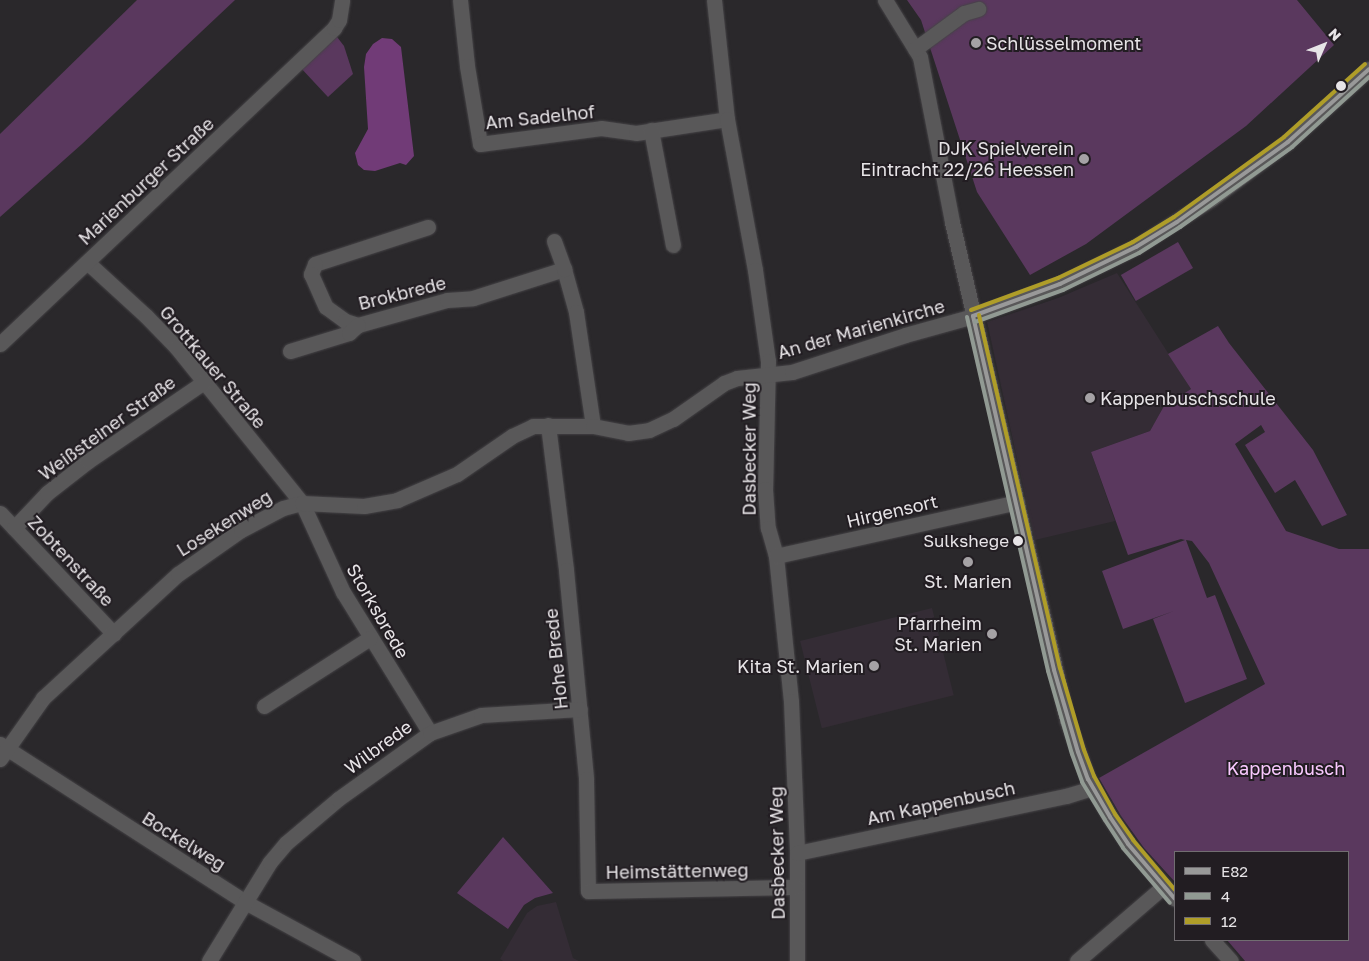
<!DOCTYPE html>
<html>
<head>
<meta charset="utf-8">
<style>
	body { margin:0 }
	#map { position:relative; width:1369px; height:961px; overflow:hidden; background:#2a282b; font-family:"Golos Text",sans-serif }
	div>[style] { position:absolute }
	.built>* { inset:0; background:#342c35; transform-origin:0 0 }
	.green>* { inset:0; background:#5a385e; transform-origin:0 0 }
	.water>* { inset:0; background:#713b77 }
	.roads { filter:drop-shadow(0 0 1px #454346) drop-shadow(0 0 1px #454346) }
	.minor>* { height:15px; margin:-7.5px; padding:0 7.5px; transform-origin:7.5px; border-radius:7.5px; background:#595859 }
	.bus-1>* { height:4px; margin:-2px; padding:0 2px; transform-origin:2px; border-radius:2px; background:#999 }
	.bus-2>* { height:4px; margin:-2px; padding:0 2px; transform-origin:2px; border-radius:2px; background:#919a93 }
	.bus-3>* { height:4px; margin:-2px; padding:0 2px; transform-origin:2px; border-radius:2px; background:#af9d28 }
	.dots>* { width:14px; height:14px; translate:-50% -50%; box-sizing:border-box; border:2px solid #221d22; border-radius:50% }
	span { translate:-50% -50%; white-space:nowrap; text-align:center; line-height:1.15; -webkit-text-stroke:4px #221d22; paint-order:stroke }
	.bus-label { font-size:17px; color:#e7e4e7 }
	.right { translate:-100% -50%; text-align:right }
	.poi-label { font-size:18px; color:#e7e4e7 }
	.left { translate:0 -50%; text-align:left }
	.street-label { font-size:18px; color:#e7e4e7 }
	.park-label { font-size:18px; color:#fac9ff }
	.legend { position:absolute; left:1174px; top:851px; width:175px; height:90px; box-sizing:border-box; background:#221d22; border:1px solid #716d71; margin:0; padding:6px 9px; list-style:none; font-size:15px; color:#e7e4e7 }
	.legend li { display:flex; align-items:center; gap:10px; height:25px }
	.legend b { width:25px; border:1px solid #716d71 }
	.north { position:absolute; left:1299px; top:20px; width:50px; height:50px; -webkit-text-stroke:4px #221d22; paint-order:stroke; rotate:46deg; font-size:14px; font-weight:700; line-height:20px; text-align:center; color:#e7e4e7 }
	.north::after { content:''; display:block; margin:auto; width:18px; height:22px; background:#e7e4e7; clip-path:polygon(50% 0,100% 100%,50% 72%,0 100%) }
</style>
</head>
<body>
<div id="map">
	<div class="built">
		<div style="clip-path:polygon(1117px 273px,1191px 389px,1164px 406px,1150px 431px,1091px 452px,1115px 521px,1035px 540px,987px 322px,1058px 298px)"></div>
		<div style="left:932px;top:608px;width:90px;height:136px;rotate:76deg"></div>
		<div style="clip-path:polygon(556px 902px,573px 958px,579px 961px,503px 961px,500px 959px,527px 913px,537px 906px)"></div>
	</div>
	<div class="green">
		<div style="clip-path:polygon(137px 0,235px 0,82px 144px,0 217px,0 134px)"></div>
		<div style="clip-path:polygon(907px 0,1297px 0,1334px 45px,1246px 126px,1086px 244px,1030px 275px,977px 192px,921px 20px)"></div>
		<div style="clip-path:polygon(334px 33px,344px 46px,353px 74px,328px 97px,299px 66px)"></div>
		<div style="left:1178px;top:242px;width:30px;height:66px;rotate:60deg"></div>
		<div style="clip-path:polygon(1218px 326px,1229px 343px,1313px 450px,1347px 515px,1322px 526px,1295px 480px,1275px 493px,1245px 445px,1265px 432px,1261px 425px,1235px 444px,1286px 531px,1339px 549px,1369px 549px,1369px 961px,1245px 961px,1227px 940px,1348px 940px,1348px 852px,1175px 852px,1175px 882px,1144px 848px,1121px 816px,1099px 778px,1265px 684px,1209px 563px,1192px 541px,1186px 540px,1207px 598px,1215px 595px,1247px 679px,1185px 703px,1153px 619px,1174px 611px,1123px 629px,1102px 571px,1185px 540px,1181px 539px,1128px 555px,1091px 452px,1150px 431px,1164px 406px,1191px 389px,1168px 354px)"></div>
		<div style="clip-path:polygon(503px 837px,553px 893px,535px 898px,524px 905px,508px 929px,457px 893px)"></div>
	</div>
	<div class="water">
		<div style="clip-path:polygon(382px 38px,392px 39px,401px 47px,414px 156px,406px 165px,400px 163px,375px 171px,364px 170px,358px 165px,355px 153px,368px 129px,364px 67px,366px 54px,373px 44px)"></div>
	</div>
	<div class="roads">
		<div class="minor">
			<div style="left:460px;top:0;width:66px;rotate:83.9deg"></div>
			<div style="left:467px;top:66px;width:79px;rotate:80.5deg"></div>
			<div style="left:480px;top:144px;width:122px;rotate:-7.5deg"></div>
			<div style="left:601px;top:128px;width:35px;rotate:8deg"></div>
			<div style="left:636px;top:133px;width:92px;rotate:-8.7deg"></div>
			<div style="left:714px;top:0;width:120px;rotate:83.8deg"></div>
			<div style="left:727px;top:119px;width:154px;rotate:79.5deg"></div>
			<div style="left:755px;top:270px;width:92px;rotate:81.9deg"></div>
			<div style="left:768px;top:361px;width:128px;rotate:91.3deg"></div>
			<div style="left:765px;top:489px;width:39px;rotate:86deg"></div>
			<div style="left:768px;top:528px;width:29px;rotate:74deg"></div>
			<div style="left:776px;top:556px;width:146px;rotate:84.1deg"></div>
			<div style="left:791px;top:701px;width:152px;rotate:87.7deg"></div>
			<div style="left:797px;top:853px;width:108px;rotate:90deg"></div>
			<div style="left:885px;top:0;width:67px;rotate:58.4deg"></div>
			<div style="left:920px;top:57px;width:168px;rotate:79deg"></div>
			<div style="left:952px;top:222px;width:511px;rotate:77deg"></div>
			<div style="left:1067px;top:720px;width:63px;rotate:70.4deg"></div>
			<div style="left:1088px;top:779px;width:44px;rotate:59.9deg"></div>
			<div style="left:1110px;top:817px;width:32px;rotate:56deg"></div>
			<div style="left:1128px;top:844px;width:72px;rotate:49.5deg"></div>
			<div style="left:915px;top:49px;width:61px;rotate:-36.3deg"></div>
			<div style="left:964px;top:13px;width:15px;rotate:-16deg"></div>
			<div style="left:651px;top:130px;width:117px;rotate:79.2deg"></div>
			<div style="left:428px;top:227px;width:119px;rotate:161.9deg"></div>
			<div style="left:315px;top:264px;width:11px;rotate:112deg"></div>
			<div style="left:311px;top:274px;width:36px;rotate:66deg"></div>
			<div style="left:326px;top:307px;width:24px;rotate:36deg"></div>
			<div style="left:345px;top:321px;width:14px;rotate:17deg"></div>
			<div style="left:358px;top:325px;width:92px;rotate:-15.7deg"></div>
			<div style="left:447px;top:300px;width:26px;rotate:-4deg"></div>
			<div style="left:473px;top:298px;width:96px;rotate:-17.7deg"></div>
			<div style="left:564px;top:269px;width:45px;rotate:74.4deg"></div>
			<div style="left:576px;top:312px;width:115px;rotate:81.5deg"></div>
			<div style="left:554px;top:241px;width:30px;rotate:70deg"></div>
			<div style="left:87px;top:262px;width:80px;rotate:42.5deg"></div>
			<div style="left:146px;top:316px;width:43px;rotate:45.9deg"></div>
			<div style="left:176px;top:347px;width:201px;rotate:51.1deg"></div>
			<div style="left:302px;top:503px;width:98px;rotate:65.3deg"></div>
			<div style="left:343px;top:592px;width:166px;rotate:58.3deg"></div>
			<div style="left:0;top:344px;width:460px;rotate:-43.4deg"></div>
			<div style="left:334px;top:28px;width:9px;rotate:-58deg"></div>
			<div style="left:339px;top:20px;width:20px;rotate:-81deg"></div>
			<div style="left:290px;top:351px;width:62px;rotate:-17deg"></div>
			<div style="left:349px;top:333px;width:12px;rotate:-42deg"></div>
			<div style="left:548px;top:425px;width:146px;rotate:82.9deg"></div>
			<div style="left:566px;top:570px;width:210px;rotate:84.5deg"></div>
			<div style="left:586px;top:779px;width:112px;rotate:89deg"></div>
			<div style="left:588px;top:891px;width:208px;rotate:-1.1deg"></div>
			<div style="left:0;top:513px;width:166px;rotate:46.7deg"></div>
			<div style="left:14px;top:528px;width:48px;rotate:-46.7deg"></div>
			<div style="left:47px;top:493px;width:52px;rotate:-38deg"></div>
			<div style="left:88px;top:461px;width:140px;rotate:-34.3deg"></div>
			<div style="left:776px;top:556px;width:247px;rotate:-12.6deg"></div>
			<div style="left:264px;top:706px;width:126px;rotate:-32.7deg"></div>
			<div style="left:0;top:744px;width:292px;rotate:32.8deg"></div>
			<div style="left:245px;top:902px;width:123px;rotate:28.6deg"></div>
			<div style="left:0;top:759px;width:75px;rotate:-54.8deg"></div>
			<div style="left:43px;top:698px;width:183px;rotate:-42.6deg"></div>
			<div style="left:178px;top:574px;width:77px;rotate:-34.9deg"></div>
			<div style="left:241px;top:530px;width:47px;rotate:-27.6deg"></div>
			<div style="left:283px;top:508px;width:20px;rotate:-15deg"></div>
			<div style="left:302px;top:503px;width:62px;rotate:2.8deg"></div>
			<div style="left:364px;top:506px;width:34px;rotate:-10deg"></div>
			<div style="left:397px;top:500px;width:65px;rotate:-23.4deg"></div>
			<div style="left:457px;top:474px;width:67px;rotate:-34.6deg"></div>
			<div style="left:512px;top:436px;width:23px;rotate:-25deg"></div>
			<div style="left:533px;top:426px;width:60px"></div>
			<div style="left:593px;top:426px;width:36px;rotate:11deg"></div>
			<div style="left:628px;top:433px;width:21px;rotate:-8deg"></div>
			<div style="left:649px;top:430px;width:26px;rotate:-25deg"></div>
			<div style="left:673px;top:419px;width:62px;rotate:-35.2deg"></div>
			<div style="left:724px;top:383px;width:14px;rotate:-21deg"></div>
			<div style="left:737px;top:378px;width:55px;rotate:-6.2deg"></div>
			<div style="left:792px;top:372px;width:119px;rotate:-18.1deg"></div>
			<div style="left:905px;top:335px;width:71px;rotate:-15.6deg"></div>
			<div style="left:973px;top:316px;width:93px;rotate:-20.2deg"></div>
			<div style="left:1060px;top:284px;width:85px;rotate:-26deg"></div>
			<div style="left:1136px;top:247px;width:89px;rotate:-32.6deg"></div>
			<div style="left:1211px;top:199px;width:96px;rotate:-36.5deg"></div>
			<div style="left:1288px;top:142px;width:109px;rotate:-42deg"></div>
			<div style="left:797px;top:853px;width:275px;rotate:-12deg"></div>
			<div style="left:1066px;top:796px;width:27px;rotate:-17deg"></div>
			<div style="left:1212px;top:940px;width:28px;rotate:48deg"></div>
			<div style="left:209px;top:961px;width:116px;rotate:-58.4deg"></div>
			<div style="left:270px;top:862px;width:25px;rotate:-50deg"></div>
			<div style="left:286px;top:843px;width:68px;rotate:-40.2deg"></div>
			<div style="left:338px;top:799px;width:113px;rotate:-35.7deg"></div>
			<div style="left:430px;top:733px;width:54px;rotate:-19.4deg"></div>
			<div style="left:481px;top:715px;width:99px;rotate:-3.5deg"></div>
			<div style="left:1077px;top:961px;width:115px;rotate:-40.8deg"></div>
		</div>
	</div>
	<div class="bus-1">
		<div style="left:973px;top:316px;width:363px;rotate:77.1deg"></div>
		<div style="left:1054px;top:670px;width:85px;rotate:73.7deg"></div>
		<div style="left:1078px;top:752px;width:29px;rotate:70deg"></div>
		<div style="left:1088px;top:779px;width:44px;rotate:59.9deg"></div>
		<div style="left:1110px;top:817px;width:32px;rotate:56deg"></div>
		<div style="left:1128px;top:844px;width:72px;rotate:49.5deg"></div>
		<div style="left:973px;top:316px;width:93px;rotate:-20.2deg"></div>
		<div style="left:1060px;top:284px;width:85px;rotate:-26deg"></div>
		<div style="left:1136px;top:247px;width:48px;rotate:-31.4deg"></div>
		<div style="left:1177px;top:222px;width:137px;rotate:-35.8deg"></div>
		<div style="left:1288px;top:142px;width:109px;rotate:-42deg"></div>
	</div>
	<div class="bus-2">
		<div style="left:967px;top:317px;width:363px;rotate:77.1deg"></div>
		<div style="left:1048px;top:671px;width:86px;rotate:73.9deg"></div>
		<div style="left:1072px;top:754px;width:30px;rotate:70deg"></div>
		<div style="left:1082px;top:782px;width:44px;rotate:58.8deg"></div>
		<div style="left:1105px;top:820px;width:33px;rotate:57deg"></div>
		<div style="left:1123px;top:848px;width:72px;rotate:49.5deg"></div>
		<div style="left:975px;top:322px;width:94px;rotate:-20deg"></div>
		<div style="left:1063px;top:290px;width:85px;rotate:-26deg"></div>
		<div style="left:1139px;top:253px;width:49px;rotate:-32.4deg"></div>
		<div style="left:1180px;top:227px;width:138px;rotate:-35.5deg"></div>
		<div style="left:1292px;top:147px;width:104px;rotate:-42.3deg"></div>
	</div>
	<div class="bus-3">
		<div style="left:971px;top:310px;width:93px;rotate:-20.2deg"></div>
		<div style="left:1058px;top:278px;width:83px;rotate:-25.6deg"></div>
		<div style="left:1133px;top:242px;width:48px;rotate:-31.4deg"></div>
		<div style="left:1174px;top:217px;width:136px;rotate:-36deg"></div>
		<div style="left:1284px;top:137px;width:109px;rotate:-42deg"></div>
		<div style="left:979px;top:315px;width:362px;rotate:77.1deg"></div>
		<div style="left:1060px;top:668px;width:85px;rotate:73.7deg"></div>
		<div style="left:1084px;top:750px;width:28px;rotate:69deg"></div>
		<div style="left:1094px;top:776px;width:43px;rotate:61.1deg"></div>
		<div style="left:1115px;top:814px;width:32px;rotate:55deg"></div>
		<div style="left:1133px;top:840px;width:65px;rotate:50deg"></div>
	</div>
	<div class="dots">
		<div style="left:976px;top:43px;background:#a5a2a5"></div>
		<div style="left:1341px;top:86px;background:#e7e4e7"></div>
		<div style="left:1084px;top:159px;background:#a5a2a5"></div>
		<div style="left:1090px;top:398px;background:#a5a2a5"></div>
		<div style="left:1018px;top:541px;background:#e7e4e7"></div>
		<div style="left:968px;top:562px;background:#a5a2a5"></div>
		<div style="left:992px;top:634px;background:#a5a2a5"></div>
		<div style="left:874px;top:666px;background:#a5a2a5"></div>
	</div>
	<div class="bus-label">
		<span class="right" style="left:1009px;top:541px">Sulkshege</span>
	</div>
	<div class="poi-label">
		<span class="left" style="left:986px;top:43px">Schlüsselmoment</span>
		<span class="right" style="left:1074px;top:159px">DJK Spielverein<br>Eintracht 22/26 Heessen</span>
		<span class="left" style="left:1100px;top:398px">Kappenbuschschule</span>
		<span style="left:968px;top:581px">St. Marien</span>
		<span class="right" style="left:982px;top:634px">Pfarrheim<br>St. Marien</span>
		<span class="right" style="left:864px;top:666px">Kita St. Marien</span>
	</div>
	<div class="street-label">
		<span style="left:540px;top:117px;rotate:-6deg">Am Sadelhof</span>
		<span style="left:146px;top:181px;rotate:-43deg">Marienburger Straße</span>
		<span style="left:402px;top:293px;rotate:-14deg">Brokbrede</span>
		<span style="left:861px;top:329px;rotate:-16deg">An der Marienkirche</span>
		<span style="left:213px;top:367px;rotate:50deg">Grottkauer Straße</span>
		<span style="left:107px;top:428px;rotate:-36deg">Weißsteiner Straße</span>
		<span style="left:749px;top:449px;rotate:-90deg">Dasbecker Weg</span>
		<span style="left:892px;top:511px;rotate:-13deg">Hirgensort</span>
		<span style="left:224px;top:523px;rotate:-32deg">Losekenweg</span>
		<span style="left:71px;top:561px;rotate:47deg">Zobtenstraße</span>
		<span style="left:378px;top:611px;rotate:60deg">Storksbrede</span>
		<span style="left:556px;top:659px;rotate:-96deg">Hohe Brede</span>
		<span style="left:378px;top:747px;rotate:-36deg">Wilbrede</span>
		<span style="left:941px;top:803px;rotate:-12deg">Am Kappenbusch</span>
		<span style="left:184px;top:841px;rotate:32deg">Bockelweg</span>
		<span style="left:777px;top:853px;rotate:-91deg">Dasbecker Weg</span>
		<span style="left:677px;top:871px;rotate:-1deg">Heimstättenweg</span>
	</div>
	<div class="park-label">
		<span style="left:1286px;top:768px">Kappenbusch</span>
	</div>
	<ul class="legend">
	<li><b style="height:6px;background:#999"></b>E82</li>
	<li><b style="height:6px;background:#919a93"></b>4</li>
	<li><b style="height:6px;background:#af9d28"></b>12</li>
	</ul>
	<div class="north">N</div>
</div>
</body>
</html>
